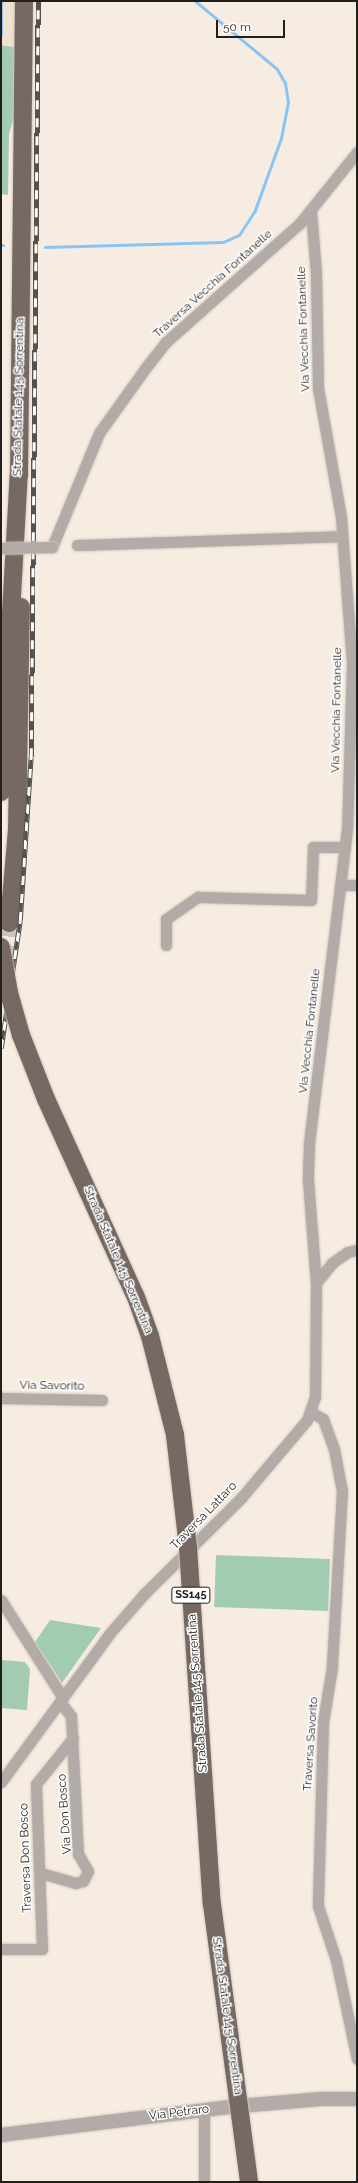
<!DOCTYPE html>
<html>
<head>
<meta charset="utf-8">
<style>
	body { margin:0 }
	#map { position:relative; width:358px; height:2183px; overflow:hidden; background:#f7ece1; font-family:Raleway,sans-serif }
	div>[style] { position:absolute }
	.industrial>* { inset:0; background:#f0e2cf; transform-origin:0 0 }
	.green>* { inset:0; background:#a2ccb2; transform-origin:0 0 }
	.stream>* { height:3px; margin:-1.5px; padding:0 1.5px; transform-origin:1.5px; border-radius:1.5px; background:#88c5f5 }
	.trunk-tunnel>* { height:18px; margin-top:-9px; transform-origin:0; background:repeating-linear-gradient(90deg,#ccc3b9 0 18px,transparent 0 27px) }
	.roads { filter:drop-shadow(0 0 1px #d1c7bd) drop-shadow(0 0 1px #d1c7bd) }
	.minor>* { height:11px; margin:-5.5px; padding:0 5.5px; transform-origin:5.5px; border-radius:5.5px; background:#b2aba8 }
	.tertiary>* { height:14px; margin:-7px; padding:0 7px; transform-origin:7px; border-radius:7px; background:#b2aba8 }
	.trunk>* { height:18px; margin:-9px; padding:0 9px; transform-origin:9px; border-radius:9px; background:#766964 }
	.rail>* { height:4.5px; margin-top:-2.25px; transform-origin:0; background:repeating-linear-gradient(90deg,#fff 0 9px,#56514b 0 18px); box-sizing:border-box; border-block:1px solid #56514b }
	.bridges { filter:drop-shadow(0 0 1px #d1c7bd) drop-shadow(0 0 1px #d1c7bd) }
	.minor-bridge>* { height:11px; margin:-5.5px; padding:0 5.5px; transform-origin:5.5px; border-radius:5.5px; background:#b2aba8 }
	.trunk-bridge>* { height:18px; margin:-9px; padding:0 9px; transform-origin:9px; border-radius:9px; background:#766964 }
	span { translate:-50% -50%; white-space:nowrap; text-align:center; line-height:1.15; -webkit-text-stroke:3px #fff; paint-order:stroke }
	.shield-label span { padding:1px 3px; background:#fff; border:1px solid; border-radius:3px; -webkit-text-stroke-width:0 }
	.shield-label { font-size:11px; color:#221e1a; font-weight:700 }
	.street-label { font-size:12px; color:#221e1a }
	.frame { position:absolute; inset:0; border:2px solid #221e1a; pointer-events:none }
	.scale { position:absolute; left:216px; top:20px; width:69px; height:18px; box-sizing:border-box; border:2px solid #221e1a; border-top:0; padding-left:5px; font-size:12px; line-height:14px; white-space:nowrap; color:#221e1a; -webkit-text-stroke:3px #fff; paint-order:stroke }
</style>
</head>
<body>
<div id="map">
	<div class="industrial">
		<div style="left:1px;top:1px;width:14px;height:44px"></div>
	</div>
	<div class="green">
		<div style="clip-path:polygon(1px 45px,14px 47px,15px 113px,9px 134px,8px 195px,1px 194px)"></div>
		<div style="left:216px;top:1555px;width:114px;height:52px;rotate:2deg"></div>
		<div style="clip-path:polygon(50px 1620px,101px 1628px,62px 1683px,35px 1642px)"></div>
		<div style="clip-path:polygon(2px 1660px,25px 1662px,30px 1669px,27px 1710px,1px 1708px)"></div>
	</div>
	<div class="stream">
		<div style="left:1px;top:35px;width:34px;rotate:-90deg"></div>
		<div style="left:1px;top:245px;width:2px"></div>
		<div style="left:45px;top:247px;width:178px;rotate:-1.6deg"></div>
		<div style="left:223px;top:242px;width:17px;rotate:-24deg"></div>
		<div style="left:239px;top:235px;width:30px;rotate:-57deg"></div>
		<div style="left:255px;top:210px;width:77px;rotate:-70.1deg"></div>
		<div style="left:281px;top:138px;width:37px;rotate:-79deg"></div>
		<div style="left:288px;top:102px;width:19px;rotate:-99deg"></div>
		<div style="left:285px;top:83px;width:16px;rotate:-120deg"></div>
		<div style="left:277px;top:69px;width:107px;rotate:-140.3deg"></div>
	</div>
	<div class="trunk-tunnel">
		<div style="left:3px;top:963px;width:40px;rotate:-81.5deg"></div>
	</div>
	<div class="roads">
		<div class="minor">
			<div style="left:311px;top:211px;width:62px;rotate:85.4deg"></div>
			<div style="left:316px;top:273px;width:115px;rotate:89deg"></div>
			<div style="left:318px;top:388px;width:131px;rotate:79.9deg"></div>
			<div style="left:341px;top:517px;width:147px;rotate:85.7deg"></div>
			<div style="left:352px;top:664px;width:165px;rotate:91.7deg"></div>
			<div style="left:347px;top:829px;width:318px;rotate:96.9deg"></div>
			<div style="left:309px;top:1145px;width:35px;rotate:92deg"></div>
			<div style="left:308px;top:1180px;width:103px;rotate:85.6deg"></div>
			<div style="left:77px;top:545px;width:265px;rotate:-1.9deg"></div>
			<div style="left:52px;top:547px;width:123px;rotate:-67.6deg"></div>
			<div style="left:99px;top:433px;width:82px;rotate:-54.4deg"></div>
			<div style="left:147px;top:366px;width:31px;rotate:-52deg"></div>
			<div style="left:166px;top:342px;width:179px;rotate:-41.6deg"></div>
			<div style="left:300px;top:223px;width:91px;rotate:-51.2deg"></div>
			<div style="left:341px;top:885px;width:16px"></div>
			<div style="left:166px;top:945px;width:26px;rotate:-90deg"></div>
			<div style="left:166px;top:919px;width:39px;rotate:-35deg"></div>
			<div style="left:198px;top:897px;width:113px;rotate:1.5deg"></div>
			<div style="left:311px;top:900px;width:53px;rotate:-87.8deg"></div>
			<div style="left:313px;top:847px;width:32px"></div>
			<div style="left:1px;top:1398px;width:101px;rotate:1.1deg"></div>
			<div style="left:311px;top:1412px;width:14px;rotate:30deg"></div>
			<div style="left:323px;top:1419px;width:32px;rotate:70deg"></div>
			<div style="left:334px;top:1449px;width:43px;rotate:79.2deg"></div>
			<div style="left:342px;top:1491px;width:176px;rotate:93.3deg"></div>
			<div style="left:332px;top:1667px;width:56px;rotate:99.3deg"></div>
			<div style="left:323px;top:1722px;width:184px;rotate:91.6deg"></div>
			<div style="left:318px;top:1906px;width:57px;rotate:71.6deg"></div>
			<div style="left:336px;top:1960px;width:101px;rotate:78deg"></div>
			<div style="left:1px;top:1600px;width:116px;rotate:57.7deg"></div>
			<div style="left:1px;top:1782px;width:185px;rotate:-53.8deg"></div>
			<div style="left:110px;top:1633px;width:52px;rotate:-48.9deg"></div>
			<div style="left:144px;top:1594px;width:136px;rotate:-44.7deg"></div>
			<div style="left:241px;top:1498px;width:102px;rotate:-49.8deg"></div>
			<div style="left:307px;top:1420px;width:24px;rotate:-71deg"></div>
			<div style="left:315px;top:1397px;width:114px;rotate:-89.5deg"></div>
			<div style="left:316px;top:1283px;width:26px;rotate:-51deg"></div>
			<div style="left:332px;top:1263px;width:19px;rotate:-35deg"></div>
			<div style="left:348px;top:1252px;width:9px;rotate:-13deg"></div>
			<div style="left:41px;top:1873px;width:36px;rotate:16deg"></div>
			<div style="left:76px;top:1883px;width:7px;rotate:-16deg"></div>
			<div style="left:83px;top:1881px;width:11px;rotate:-63deg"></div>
			<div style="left:88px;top:1871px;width:20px;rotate:-120deg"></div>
			<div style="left:78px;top:1854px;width:138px;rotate:-92.9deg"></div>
			<div style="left:71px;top:1716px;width:18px;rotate:-128deg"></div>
			<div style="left:1px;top:1949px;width:41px"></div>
			<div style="left:42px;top:1949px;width:165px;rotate:-92.1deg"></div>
			<div style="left:36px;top:1784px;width:59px;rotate:-51.2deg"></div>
			<div style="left:204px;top:2182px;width:72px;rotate:-90deg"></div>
		</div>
		<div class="tertiary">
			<div style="left:1px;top:2135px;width:229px;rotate:-7deg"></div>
			<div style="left:228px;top:2107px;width:93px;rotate:-4.9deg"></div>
			<div style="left:321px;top:2099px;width:36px"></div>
		</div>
		<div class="trunk">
			<div style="left:1px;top:792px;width:318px;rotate:-86.8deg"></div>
			<div style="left:19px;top:475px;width:474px;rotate:-89.4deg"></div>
			<div style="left:9px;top:923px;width:94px;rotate:-85.1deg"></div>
			<div style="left:17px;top:829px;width:222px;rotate:-89deg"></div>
		</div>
	</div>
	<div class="rail">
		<div style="left:1px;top:1048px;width:128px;rotate:-81.5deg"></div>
		<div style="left:20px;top:921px;width:164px;rotate:-86.2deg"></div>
		<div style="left:31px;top:757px;width:756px;rotate:-89.47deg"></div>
	</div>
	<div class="bridges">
		<div class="minor-bridge">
			<div style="left:1px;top:548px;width:51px;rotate:-1.1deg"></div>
		</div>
		<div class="trunk-bridge">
			<div style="left:1px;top:947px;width:47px;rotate:80.1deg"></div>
			<div style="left:9px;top:993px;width:44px;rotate:74.1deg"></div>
			<div style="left:21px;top:1035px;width:69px;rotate:68.7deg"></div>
			<div style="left:46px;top:1099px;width:217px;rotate:65.6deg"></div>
			<div style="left:136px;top:1297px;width:41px;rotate:70.3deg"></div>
			<div style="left:150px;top:1336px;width:102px;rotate:75.8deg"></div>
			<div style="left:175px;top:1435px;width:113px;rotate:83.4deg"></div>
			<div style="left:188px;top:1547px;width:358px;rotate:86.2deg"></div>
			<div style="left:212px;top:1904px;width:280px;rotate:82.4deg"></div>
		</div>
	</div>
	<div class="shield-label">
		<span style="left:191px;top:1595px">SS145</span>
	</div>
	<div class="street-label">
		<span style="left:213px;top:284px;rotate:-42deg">Traversa Vecchia Fontanelle</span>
		<span style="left:304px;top:329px;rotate:-92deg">Via Vecchia Fontanelle</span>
		<span style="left:19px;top:397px;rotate:-89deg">Strada Statale 145 Sorrentina</span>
		<span style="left:337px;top:710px;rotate:-89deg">Via Vecchia Fontanelle</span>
		<span style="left:310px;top:1031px;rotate:-84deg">Via Vecchia Fontanelle</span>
		<span style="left:118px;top:1260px;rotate:67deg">Strada Statale 145 Sorrentina</span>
		<span style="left:52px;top:1386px;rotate:1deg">Via Savorito</span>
		<span style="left:204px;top:1516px;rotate:-46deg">Traversa Lattaro</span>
		<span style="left:198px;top:1693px;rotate:-94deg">Strada Statale 145 Sorrentina</span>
		<span style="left:311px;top:1744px;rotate:-86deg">Traversa Savorito</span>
		<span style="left:65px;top:1814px;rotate:-94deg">Via Don Bosco</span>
		<span style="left:26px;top:1858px;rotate:-92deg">Traversa Don Bosco</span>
		<span style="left:227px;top:2016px;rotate:82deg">Strada Statale 145 Sorrentina</span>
		<span style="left:179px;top:2113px;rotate:-7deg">Via Petraro</span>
	</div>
	<div class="frame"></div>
	<div class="scale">50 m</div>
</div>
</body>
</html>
